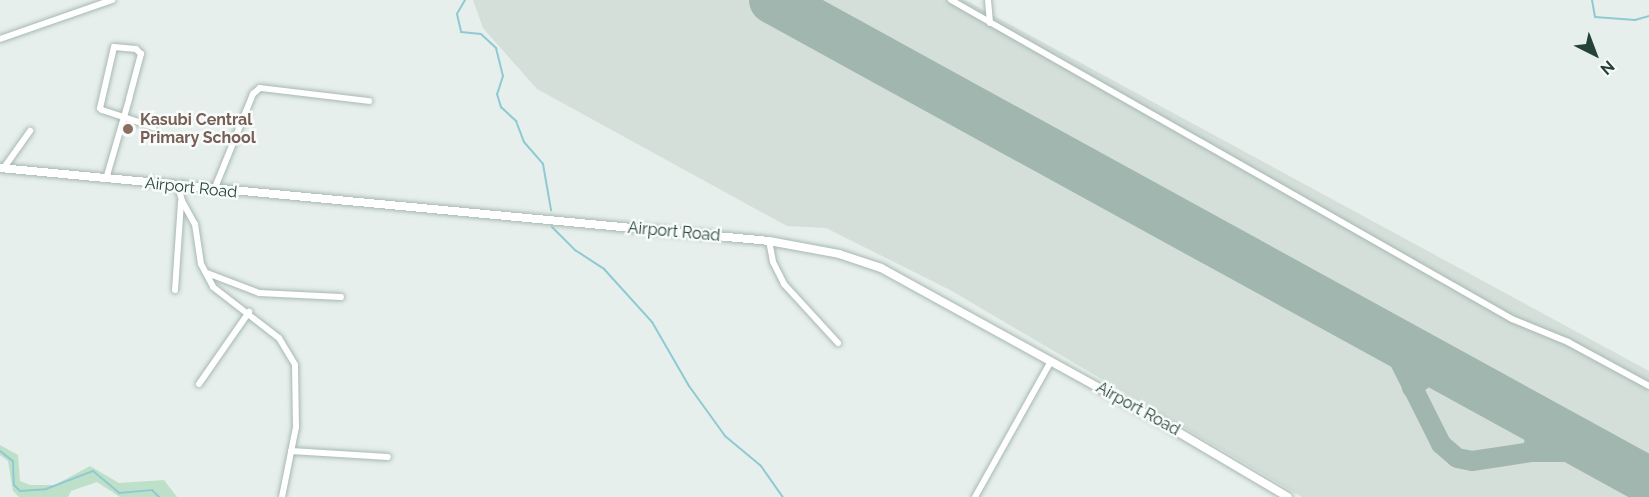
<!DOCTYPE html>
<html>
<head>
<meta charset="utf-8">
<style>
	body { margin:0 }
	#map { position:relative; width:1649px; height:497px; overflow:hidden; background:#e6efeb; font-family:Raleway,sans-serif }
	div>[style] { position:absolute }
	.built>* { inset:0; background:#d4dfda }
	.green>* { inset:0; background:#bfe0c8 }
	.stream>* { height:2px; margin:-1px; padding:0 1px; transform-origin:1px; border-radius:1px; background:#8ec9d4 }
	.taxiway>* { height:20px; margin:-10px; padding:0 10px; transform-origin:10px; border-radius:10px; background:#a2b6b0 }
	.runway>* { height:48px; margin:-24px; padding:0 24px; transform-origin:24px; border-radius:24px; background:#a2b6b0 }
	.roads { filter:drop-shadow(0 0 2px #a8b8b2) drop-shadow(0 0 2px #a8b8b2) }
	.street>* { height:6px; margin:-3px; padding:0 3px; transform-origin:3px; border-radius:3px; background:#fff }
	.secondary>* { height:8px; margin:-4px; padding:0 4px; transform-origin:4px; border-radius:4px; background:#fff }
	.dots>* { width:16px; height:16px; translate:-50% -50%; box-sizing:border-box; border:3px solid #f7fbf9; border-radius:50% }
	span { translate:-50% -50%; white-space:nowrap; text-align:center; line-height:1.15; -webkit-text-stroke:5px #f7fbf9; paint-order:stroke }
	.education-label { font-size:16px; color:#785e54; font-weight:700 }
	.left { translate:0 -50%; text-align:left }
	.street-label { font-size:16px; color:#24423a }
	.north { position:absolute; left:1565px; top:24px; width:60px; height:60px; -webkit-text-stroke:4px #f7fbf9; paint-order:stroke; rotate:138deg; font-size:16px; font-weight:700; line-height:24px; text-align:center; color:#24423a }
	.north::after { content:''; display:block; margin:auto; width:21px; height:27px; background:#24423a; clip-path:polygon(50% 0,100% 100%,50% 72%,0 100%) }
</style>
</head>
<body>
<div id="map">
	<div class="built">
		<div style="clip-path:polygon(473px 0,965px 0,1649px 371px,1649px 497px,1302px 497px,950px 290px,826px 228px,787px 226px,537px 89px,483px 28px)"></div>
	</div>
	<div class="green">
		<div style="clip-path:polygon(0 445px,18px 455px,20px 481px,30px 485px,55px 485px,90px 466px,119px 483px,164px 480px,177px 497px,120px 497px,97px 482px,71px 491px,68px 497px,19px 497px,13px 491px,8px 461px,0 455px)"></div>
	</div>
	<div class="stream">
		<div style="left:465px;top:0;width:16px;rotate:120deg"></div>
		<div style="left:457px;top:14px;width:18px;rotate:77deg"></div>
		<div style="left:461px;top:32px;width:20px;rotate:6deg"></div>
		<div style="left:481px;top:34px;width:21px;rotate:43deg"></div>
		<div style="left:496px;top:48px;width:29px;rotate:76deg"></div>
		<div style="left:503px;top:76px;width:19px;rotate:108deg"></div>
		<div style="left:497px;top:94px;width:14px;rotate:73deg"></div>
		<div style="left:501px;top:107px;width:21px;rotate:43deg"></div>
		<div style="left:516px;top:121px;width:22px;rotate:69deg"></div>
		<div style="left:524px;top:142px;width:29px;rotate:49deg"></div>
		<div style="left:543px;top:164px;width:47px;rotate:80.1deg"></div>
		<div style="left:1592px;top:0;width:17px;rotate:80deg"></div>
		<div style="left:1595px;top:17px;width:40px;rotate:4.3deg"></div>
		<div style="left:1635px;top:20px;width:15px;rotate:-16deg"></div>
		<div style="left:552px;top:227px;width:33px;rotate:45deg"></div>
		<div style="left:575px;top:250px;width:35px;rotate:33deg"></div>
		<div style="left:604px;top:269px;width:72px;rotate:47.8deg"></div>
		<div style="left:652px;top:322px;width:74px;rotate:60deg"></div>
		<div style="left:689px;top:386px;width:62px;rotate:54.2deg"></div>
		<div style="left:725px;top:436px;width:47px;rotate:39.8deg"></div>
		<div style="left:761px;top:466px;width:38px;rotate:55deg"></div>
		<div style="left:0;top:451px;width:16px;rotate:38deg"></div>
		<div style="left:13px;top:461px;width:24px;rotate:88deg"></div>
		<div style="left:14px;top:485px;width:8px;rotate:45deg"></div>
		<div style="left:20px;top:491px;width:26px;rotate:-4deg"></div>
		<div style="left:46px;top:489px;width:50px;rotate:-21deg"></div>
		<div style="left:93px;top:471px;width:34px;rotate:40deg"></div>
		<div style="left:119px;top:493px;width:33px;rotate:-5deg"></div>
		<div style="left:152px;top:490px;width:10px;rotate:45deg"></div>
	</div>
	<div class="taxiway">
		<div style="left:779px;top:0;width:4px;rotate:63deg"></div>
		<div style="left:1378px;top:332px;width:35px;rotate:53deg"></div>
		<div style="left:1399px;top:360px;width:94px;rotate:63.4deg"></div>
		<div style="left:1441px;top:444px;width:21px;rotate:41deg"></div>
		<div style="left:1457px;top:458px;width:15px;rotate:11deg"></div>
		<div style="left:1472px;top:461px;width:61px;rotate:-8.5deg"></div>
		<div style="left:1532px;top:452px;width:64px"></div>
		<div style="left:1412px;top:388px;width:27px;rotate:-39deg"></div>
		<div style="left:1433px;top:371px;width:19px;rotate:6deg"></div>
		<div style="left:1529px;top:415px;width:21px;rotate:71deg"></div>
		<div style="left:1536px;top:435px;width:17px;rotate:103deg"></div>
	</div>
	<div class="runway">
		<div style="left:773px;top:0;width:999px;rotate:28.77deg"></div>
	</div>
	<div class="roads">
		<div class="street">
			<div style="left:951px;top:0;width:645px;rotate:29.62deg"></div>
			<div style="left:1512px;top:319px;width:61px;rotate:22.3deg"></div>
			<div style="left:1568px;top:342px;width:92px;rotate:28.5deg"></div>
			<div style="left:988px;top:0;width:23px;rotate:85deg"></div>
			<div style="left:0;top:39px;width:119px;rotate:-19.2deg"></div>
			<div style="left:3px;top:169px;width:47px;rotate:-54.6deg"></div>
			<div style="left:106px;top:179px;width:65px;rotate:-73.8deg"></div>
			<div style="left:124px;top:117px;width:19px;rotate:-74deg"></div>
			<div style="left:129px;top:99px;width:47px;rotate:-75.1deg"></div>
			<div style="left:141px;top:54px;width:7px;rotate:-135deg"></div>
			<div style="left:136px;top:49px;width:22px;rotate:-175deg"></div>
			<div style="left:114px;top:47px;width:63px;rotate:102.9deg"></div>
			<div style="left:100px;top:108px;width:3px;rotate:45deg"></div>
			<div style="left:102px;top:110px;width:23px;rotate:18deg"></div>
			<div style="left:124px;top:117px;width:31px;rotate:19deg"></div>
			<div style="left:178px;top:186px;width:16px;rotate:75deg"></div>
			<div style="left:182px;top:201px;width:26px;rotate:61deg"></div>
			<div style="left:195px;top:224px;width:40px;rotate:81.5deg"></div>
			<div style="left:201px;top:264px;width:26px;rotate:62deg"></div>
			<div style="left:213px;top:287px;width:83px;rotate:37.7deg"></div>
			<div style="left:279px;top:338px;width:31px;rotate:59deg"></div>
			<div style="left:295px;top:365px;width:62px;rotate:89.1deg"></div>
			<div style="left:296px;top:427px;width:71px;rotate:101.3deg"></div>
			<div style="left:214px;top:190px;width:104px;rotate:-67.9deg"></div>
			<div style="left:253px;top:94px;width:9px;rotate:-41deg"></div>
			<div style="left:260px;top:88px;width:110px;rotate:6.8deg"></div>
			<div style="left:769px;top:241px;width:21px;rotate:79deg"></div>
			<div style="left:773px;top:262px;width:25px;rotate:63deg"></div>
			<div style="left:784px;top:284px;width:80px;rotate:47.5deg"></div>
			<div style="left:207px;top:273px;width:56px;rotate:21deg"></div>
			<div style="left:259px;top:293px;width:82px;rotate:2.8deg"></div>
			<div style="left:175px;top:290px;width:88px;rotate:-86.1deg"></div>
			<div style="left:199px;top:384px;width:88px;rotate:-55.2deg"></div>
			<div style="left:291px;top:451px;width:97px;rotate:3.5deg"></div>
			<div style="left:975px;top:497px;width:154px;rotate:-60.8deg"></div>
		</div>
		<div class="secondary">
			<div style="left:0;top:168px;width:772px;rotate:5.42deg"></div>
			<div style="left:769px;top:241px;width:71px;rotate:10.5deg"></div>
			<div style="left:839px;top:254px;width:44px;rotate:18.4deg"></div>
			<div style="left:881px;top:268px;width:314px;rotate:28.8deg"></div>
			<div style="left:1156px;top:419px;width:153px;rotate:30.6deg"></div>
		</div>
	</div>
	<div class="dots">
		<div style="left:128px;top:129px;background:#8d6e63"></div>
	</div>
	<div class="education-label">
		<span class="left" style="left:140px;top:129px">Kasubi Central<br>Primary School</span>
	</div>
	<div class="street-label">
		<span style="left:191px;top:188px;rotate:6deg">Airport Road</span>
		<span style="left:674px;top:232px;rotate:5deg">Airport Road</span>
		<span style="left:1138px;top:409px;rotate:29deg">Airport Road</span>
	</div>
	<div class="north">N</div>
</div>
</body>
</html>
